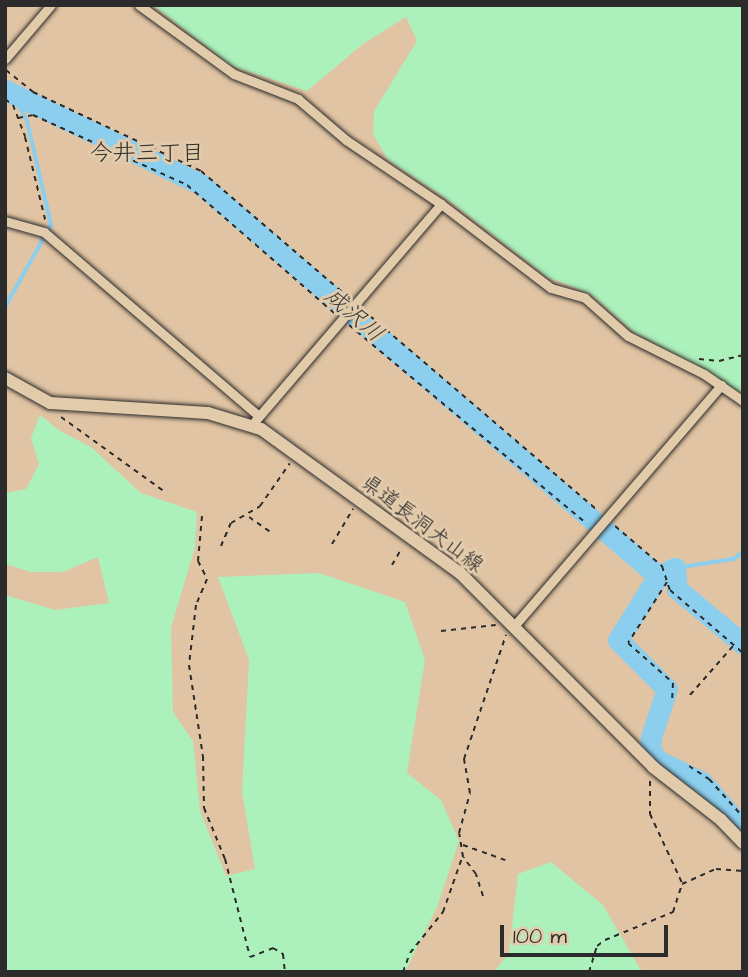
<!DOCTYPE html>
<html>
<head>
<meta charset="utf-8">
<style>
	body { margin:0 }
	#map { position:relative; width:748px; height:977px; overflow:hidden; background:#e1c4a3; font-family:"Architects Daughter","Klee One",sans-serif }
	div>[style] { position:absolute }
	.green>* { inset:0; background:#acf0bb }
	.stream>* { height:3.5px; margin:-1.75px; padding:0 1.75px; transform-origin:1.75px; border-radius:1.75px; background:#8cceed }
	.river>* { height:21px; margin:-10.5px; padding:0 10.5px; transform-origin:10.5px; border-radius:10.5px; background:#8cceed }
	.path>* { height:2px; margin-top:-1px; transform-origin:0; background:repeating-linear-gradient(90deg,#2b2b2b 0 5px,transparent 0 10px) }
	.roads { filter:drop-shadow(0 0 2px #2b2b2b) drop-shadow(0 0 2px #2b2b2b) }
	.street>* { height:9px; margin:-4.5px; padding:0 4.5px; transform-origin:4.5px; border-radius:4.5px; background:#e2cbab }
	.secondary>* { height:12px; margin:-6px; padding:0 6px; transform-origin:6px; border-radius:6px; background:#e2cbab }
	span { translate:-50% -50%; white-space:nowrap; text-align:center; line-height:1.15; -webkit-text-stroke:6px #e2cbab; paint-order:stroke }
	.street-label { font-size:21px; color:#2b2b2b }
	.neighbourhood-label { font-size:23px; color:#2b2b2b }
	.water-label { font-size:23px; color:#353b3e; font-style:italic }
	.frame { position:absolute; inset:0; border:7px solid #2b2b2b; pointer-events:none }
	.scale { position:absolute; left:500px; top:925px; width:168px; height:32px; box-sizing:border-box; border:4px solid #2b2b2b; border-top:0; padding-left:9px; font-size:21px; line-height:24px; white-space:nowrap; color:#2b2b2b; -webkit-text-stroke:5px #e2cbab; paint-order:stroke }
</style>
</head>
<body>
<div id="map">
	<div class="green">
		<div style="clip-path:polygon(153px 5px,743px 5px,743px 395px,706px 370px,635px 333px,591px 294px,547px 277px,446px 198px,388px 160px,373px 134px,374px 111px,417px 41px,406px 17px,363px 44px,307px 91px,232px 66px)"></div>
		<div style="clip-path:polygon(40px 415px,60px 431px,91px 447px,141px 493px,197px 512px,195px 547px,171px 628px,173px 712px,193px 741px,200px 811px,226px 876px,255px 869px,242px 792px,249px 660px,218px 577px,319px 573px,405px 602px,425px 660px,407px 773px,441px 800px,459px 841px,437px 907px,405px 972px,5px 972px,5px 595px,55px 610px,109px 603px,98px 557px,63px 572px,31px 572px,5px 564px,5px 493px,26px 489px,39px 464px,31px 438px)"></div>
		<div style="clip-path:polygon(551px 862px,603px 905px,642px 972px,494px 972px,509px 953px,518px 874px)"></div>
	</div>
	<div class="stream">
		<div style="left:5px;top:307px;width:94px;rotate:-60.7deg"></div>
		<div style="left:51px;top:225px;width:107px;rotate:-103deg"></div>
		<div style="left:27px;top:121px;width:26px;rotate:-118deg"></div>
		<div style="left:675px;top:568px;width:60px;rotate:-8.7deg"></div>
		<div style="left:734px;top:559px;width:11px;rotate:-38deg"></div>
	</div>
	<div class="river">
		<div style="left:5px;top:90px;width:219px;rotate:25.7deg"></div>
		<div style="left:202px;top:185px;width:601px;rotate:40.61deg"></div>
		<div style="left:658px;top:576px;width:19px;rotate:-25deg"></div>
		<div style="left:675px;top:568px;width:21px;rotate:85deg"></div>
		<div style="left:677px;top:589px;width:86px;rotate:39.8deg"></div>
		<div style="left:670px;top:570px;width:13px;rotate:153deg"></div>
		<div style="left:658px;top:576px;width:75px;rotate:122deg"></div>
		<div style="left:618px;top:640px;width:69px;rotate:45deg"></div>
		<div style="left:667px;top:689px;width:51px;rotate:108.4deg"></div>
		<div style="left:651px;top:737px;width:12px;rotate:95deg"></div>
		<div style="left:650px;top:749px;width:13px;rotate:58deg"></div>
		<div style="left:657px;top:760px;width:50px;rotate:26.1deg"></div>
		<div style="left:702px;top:782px;width:62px;rotate:48.9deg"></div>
	</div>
	<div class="path">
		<div style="left:6px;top:70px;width:35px;rotate:39deg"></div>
		<div style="left:33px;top:92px;width:186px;rotate:25.2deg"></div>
		<div style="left:201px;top:171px;width:194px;rotate:40.6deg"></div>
		<div style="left:5px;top:99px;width:10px;rotate:37deg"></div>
		<div style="left:13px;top:105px;width:34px;rotate:69deg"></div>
		<div style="left:25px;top:137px;width:89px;rotate:76.3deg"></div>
		<div style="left:18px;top:118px;width:15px;rotate:-11deg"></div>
		<div style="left:33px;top:115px;width:169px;rotate:24.4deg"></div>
		<div style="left:187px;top:185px;width:195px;rotate:41deg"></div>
		<div style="left:363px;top:310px;width:309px;rotate:40.5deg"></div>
		<div style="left:349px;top:325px;width:310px;rotate:39.9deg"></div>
		<div style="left:699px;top:359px;width:20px;rotate:6deg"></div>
		<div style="left:719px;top:361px;width:25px;rotate:-14deg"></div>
		<div style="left:61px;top:417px;width:128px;rotate:35.8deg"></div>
		<div style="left:202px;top:516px;width:45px;rotate:95.1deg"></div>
		<div style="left:198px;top:561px;width:20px;rotate:63deg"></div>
		<div style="left:207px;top:579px;width:28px;rotate:113deg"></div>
		<div style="left:196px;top:605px;width:60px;rotate:96.7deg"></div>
		<div style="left:189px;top:665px;width:92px;rotate:81.3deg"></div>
		<div style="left:203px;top:756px;width:52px;rotate:88.9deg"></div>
		<div style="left:204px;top:808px;width:55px;rotate:67.6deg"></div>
		<div style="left:225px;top:859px;width:101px;rotate:75.7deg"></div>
		<div style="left:250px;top:957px;width:25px;rotate:-21deg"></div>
		<div style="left:273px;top:948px;width:12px;rotate:31deg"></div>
		<div style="left:283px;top:954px;width:18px;rotate:84deg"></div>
		<div style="left:249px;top:517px;width:29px;rotate:35deg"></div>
		<div style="left:615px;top:526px;width:62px;rotate:40.4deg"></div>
		<div style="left:662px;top:566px;width:25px;rotate:72deg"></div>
		<div style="left:670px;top:590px;width:96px;rotate:40.8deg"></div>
		<div style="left:332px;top:544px;width:41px;rotate:-59deg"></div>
		<div style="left:221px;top:546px;width:25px;rotate:-67deg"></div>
		<div style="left:231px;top:523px;width:34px;rotate:-30deg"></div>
		<div style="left:260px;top:506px;width:52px;rotate:-55.1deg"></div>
		<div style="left:392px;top:565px;width:20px;rotate:-60deg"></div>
		<div style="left:667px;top:582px;width:72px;rotate:122.6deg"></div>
		<div style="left:628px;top:643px;width:60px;rotate:41.6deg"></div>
		<div style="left:673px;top:683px;width:18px;rotate:93deg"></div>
		<div style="left:441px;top:631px;width:55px;rotate:-6.2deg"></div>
		<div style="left:690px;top:695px;width:67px;rotate:-48.7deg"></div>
		<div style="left:689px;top:766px;width:24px;rotate:33deg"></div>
		<div style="left:709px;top:779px;width:51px;rotate:48.2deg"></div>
		<div style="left:650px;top:781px;width:33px;rotate:90deg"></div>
		<div style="left:650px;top:814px;width:76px;rotate:65.1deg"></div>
		<div style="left:463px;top:845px;width:45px;rotate:19.7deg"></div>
		<div style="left:483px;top:896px;width:23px;rotate:-108deg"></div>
		<div style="left:476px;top:874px;width:21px;rotate:-127deg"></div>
		<div style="left:463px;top:857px;width:24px;rotate:-99deg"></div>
		<div style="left:459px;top:833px;width:41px;rotate:-74.6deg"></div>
		<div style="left:470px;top:793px;width:35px;rotate:-100deg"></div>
		<div style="left:464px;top:759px;width:131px;rotate:-71.3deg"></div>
		<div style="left:403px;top:972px;width:20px;rotate:-70deg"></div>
		<div style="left:410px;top:953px;width:53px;rotate:-51.2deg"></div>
		<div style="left:443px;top:912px;width:60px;rotate:-70.7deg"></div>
		<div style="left:589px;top:972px;width:27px;rotate:-73deg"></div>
		<div style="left:597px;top:946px;width:10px;rotate:-37deg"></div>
		<div style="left:605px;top:940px;width:74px;rotate:-22.4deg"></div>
		<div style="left:673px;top:912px;width:29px;rotate:-72deg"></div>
		<div style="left:682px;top:884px;width:37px;rotate:-24deg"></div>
		<div style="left:716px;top:869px;width:27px;rotate:4deg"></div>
	</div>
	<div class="roads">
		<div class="street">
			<div style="left:139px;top:5px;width:117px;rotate:36deg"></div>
			<div style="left:234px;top:74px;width:69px;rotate:21.3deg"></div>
			<div style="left:298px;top:99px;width:63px;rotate:40.5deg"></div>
			<div style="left:346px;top:140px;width:115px;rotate:34deg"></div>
			<div style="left:441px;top:204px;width:138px;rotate:37.4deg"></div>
			<div style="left:551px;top:288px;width:35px;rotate:16deg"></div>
			<div style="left:585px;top:298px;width:57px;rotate:41.5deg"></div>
			<div style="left:628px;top:336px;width:85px;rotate:26.6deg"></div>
			<div style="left:704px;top:374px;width:47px;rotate:34.7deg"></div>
			<div style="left:5px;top:59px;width:71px;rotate:-49.6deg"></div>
			<div style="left:5px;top:221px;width:41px;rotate:15.8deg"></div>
			<div style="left:44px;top:232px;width:283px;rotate:40.6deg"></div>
			<div style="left:255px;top:421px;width:286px;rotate:-49.4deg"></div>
			<div style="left:514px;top:626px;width:318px;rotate:-49.3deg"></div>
		</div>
		<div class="secondary">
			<div style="left:5px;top:378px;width:51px;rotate:29.1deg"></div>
			<div style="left:50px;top:403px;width:158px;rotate:3.6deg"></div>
			<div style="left:208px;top:413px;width:55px;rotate:16.8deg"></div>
			<div style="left:261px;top:429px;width:246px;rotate:35.9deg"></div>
			<div style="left:460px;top:573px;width:274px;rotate:45.1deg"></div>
			<div style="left:653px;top:767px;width:86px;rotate:37.9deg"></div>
			<div style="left:721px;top:820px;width:32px;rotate:46deg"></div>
		</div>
	</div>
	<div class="street-label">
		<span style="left:422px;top:524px;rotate:37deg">県道長洞犬山線</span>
	</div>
	<div class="neighbourhood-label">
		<span style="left:147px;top:153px">今井三丁目</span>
	</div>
	<div class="water-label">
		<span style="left:354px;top:315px;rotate:41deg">成沢川</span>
	</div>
	<div class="frame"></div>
	<div class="scale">100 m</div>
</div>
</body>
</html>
